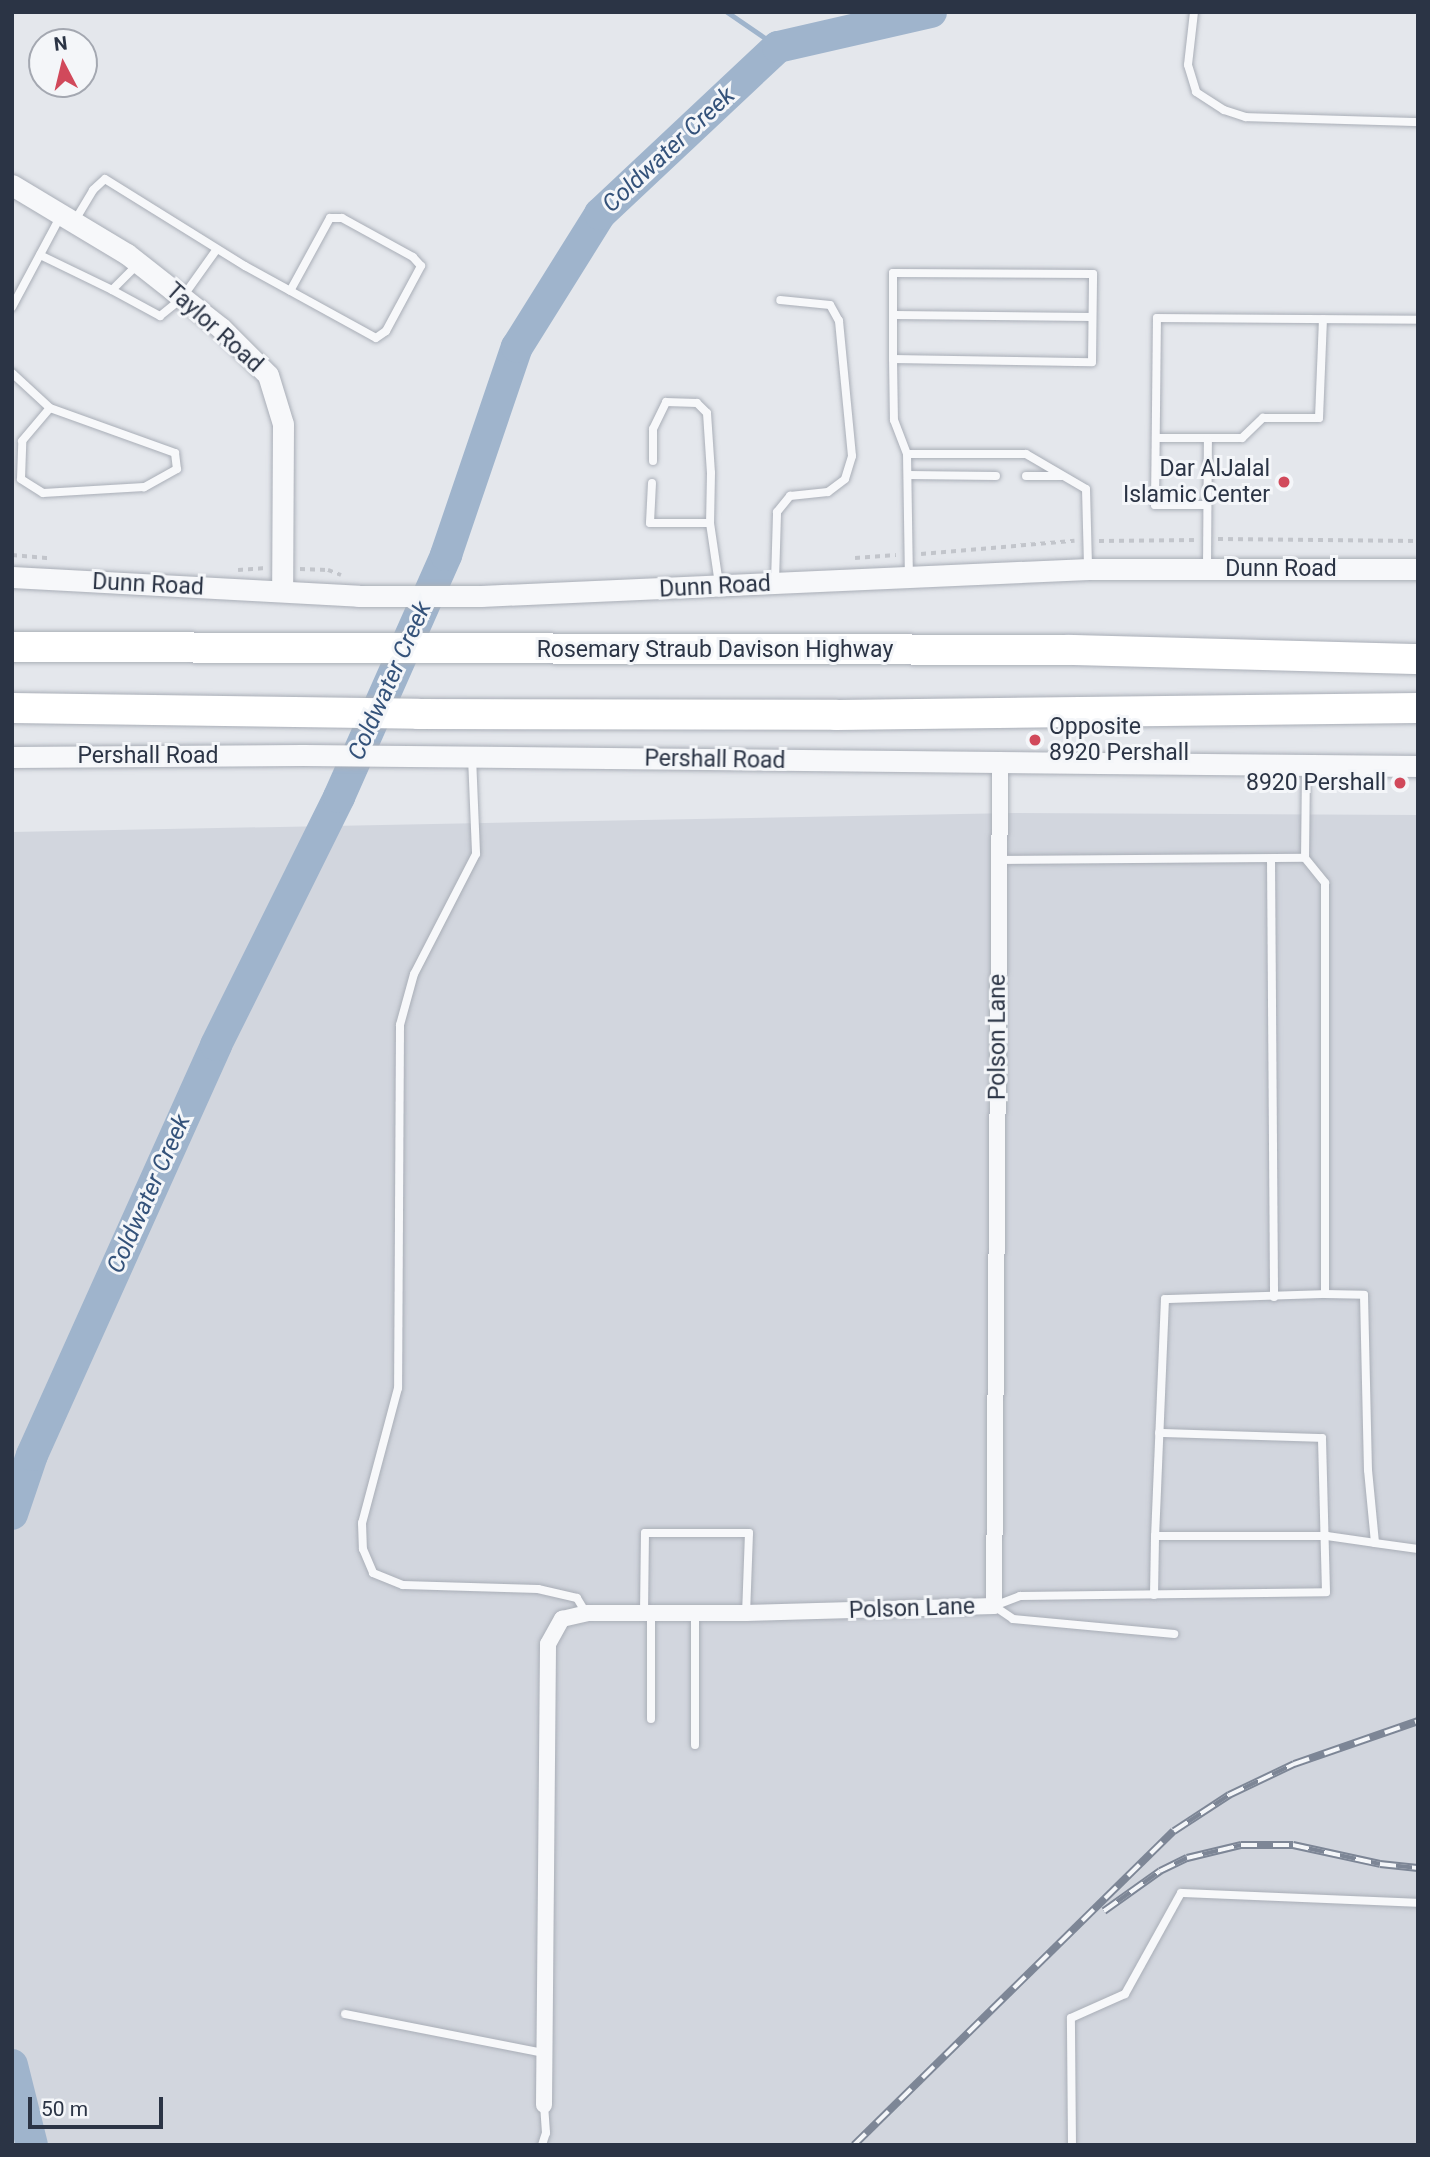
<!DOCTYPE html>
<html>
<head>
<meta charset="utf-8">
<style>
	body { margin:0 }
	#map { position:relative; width:1430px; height:2157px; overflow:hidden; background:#e4e7ec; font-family:Roboto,sans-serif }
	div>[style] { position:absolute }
	.built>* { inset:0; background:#d2d6de }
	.stream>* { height:5px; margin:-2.5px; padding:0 2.5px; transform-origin:2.5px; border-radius:2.5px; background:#9fb4cc }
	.river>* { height:32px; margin:-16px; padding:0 16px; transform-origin:16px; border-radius:16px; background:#9fb4cc }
	.path>* { height:3.5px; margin-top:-1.75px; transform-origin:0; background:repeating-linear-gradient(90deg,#c2c5cb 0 5px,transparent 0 10px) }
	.roads { filter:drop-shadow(0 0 2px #a9aeb7) drop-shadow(0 0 2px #a9aeb7) }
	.service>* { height:8px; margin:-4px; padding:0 4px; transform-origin:4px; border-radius:4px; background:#f7f8fa }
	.minor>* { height:16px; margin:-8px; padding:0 8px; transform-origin:8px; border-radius:8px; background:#f7f8fa }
	.tertiary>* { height:21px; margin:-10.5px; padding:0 10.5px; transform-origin:10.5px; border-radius:10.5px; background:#f7f8fa }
	.motorway>* { height:30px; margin:-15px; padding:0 15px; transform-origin:15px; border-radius:15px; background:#fff }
	.rail>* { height:8px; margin-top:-4px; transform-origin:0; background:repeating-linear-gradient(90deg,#f4f6f9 0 16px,#7d8696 0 32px); box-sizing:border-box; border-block:2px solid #7d8696 }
	.dots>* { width:19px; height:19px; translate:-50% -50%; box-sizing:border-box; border:4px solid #f4f6f9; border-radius:50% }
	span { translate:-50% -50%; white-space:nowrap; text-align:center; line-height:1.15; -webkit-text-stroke:6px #f4f6f9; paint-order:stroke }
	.street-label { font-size:23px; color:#2b3445 }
	.poi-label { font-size:23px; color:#2b3445 }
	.right { translate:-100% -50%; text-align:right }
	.left { translate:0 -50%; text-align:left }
	.water-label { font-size:24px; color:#34527a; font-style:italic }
	.frame { position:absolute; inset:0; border:14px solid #2b3445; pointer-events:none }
	.north { position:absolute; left:28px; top:28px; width:70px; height:70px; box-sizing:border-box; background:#f4f6f9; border:2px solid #a4a8b1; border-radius:50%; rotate:353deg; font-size:19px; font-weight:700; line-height:28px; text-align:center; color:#2b3445 }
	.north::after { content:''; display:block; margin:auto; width:24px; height:32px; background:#d1495b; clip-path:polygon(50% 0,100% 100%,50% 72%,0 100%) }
	.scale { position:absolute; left:28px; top:2097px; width:135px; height:32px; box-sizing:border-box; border:4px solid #2b3445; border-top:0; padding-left:9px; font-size:21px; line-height:24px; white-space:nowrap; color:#2b3445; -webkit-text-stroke:5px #f4f6f9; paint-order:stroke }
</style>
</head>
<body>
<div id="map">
	<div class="built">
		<div style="clip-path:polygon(1014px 813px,1418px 815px,1418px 2145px,12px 2145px,12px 832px)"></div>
	</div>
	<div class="stream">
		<div style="left:727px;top:12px;width:62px;rotate:34.5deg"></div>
	</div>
	<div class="river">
		<div style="left:12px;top:1514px;width:62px;rotate:-71.3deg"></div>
		<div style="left:32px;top:1455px;width:449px;rotate:-65.8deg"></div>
		<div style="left:216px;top:1045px;width:277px;rotate:-63.6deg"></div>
		<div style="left:339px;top:797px;width:265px;rotate:-66.1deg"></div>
		<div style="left:446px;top:555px;width:220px;rotate:-71.2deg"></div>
		<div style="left:517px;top:347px;width:157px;rotate:-58deg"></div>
		<div style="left:600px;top:214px;width:244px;rotate:-43.2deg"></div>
		<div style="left:778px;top:47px;width:157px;rotate:-12.9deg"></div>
		<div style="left:12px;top:2065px;width:82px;rotate:76deg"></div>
	</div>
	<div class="path">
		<div style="left:1218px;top:539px;width:200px;rotate:0.6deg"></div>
		<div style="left:1099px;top:541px;width:98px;rotate:-0.6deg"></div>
		<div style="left:921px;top:554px;width:154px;rotate:-4.9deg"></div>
		<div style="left:12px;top:555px;width:37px;rotate:5deg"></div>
		<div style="left:855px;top:558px;width:41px;rotate:-4.2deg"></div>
		<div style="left:300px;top:569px;width:28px;rotate:2deg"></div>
		<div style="left:328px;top:570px;width:14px;rotate:21deg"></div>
		<div style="left:238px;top:570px;width:27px;rotate:-4deg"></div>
	</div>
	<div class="roads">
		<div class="service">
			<div style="left:1194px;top:12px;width:53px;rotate:96.5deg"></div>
			<div style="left:1188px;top:65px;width:28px;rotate:73deg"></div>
			<div style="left:1196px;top:92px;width:33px;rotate:33deg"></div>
			<div style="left:1224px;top:110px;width:23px;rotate:18deg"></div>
			<div style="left:1246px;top:117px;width:172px;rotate:1.7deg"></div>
			<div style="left:74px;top:222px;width:37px;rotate:-59deg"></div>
			<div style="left:93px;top:190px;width:16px;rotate:-43deg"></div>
			<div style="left:105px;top:179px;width:165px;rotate:31.9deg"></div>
			<div style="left:245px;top:266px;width:149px;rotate:28.8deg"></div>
			<div style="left:376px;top:338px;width:12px;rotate:-35deg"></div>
			<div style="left:386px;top:331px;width:74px;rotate:-61.7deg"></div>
			<div style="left:421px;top:266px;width:12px;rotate:-132deg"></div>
			<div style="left:413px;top:257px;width:81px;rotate:-151.2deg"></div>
			<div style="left:342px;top:218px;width:12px;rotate:180deg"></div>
			<div style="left:330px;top:218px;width:83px;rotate:118.7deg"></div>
			<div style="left:40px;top:255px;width:80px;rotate:25.9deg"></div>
			<div style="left:112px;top:290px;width:35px;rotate:-45deg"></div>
			<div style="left:112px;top:290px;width:55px;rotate:28.4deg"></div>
			<div style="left:160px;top:316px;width:28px;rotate:-39deg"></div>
			<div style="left:182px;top:298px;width:60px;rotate:-54.5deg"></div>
			<div style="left:12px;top:307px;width:102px;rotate:-61.9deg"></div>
			<div style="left:894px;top:315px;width:198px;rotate:0.6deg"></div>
			<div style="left:893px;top:359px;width:199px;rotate:0.9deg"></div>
			<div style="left:1092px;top:362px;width:88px;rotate:-89.3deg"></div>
			<div style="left:1093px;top:274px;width:200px;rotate:-179.7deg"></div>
			<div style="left:893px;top:273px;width:86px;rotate:90deg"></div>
			<div style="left:893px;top:359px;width:61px;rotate:89.1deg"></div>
			<div style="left:894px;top:420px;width:36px;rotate:69deg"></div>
			<div style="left:907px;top:454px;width:121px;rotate:89.1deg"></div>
			<div style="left:12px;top:373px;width:52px;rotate:42.6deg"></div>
			<div style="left:50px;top:408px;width:133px;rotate:19.8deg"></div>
			<div style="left:175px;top:453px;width:16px;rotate:83deg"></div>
			<div style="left:177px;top:469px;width:38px;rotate:151deg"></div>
			<div style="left:144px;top:487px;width:101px;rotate:176.6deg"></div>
			<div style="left:43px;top:493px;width:26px;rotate:-148deg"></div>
			<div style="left:21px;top:479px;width:38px;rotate:-88deg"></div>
			<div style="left:22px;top:441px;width:43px;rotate:-49.7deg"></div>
			<div style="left:1156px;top:438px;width:86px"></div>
			<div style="left:1242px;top:438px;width:29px;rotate:-44deg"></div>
			<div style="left:1263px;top:418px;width:56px"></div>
			<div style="left:1319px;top:418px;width:99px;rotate:-87.7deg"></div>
			<div style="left:907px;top:454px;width:119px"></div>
			<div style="left:1026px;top:454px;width:69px;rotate:30.3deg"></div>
			<div style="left:1086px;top:489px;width:78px;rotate:88.5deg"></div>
			<div style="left:653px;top:461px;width:32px;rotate:-90deg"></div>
			<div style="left:653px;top:429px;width:30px;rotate:-64deg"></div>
			<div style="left:666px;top:402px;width:31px;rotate:2deg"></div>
			<div style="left:697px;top:403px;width:14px;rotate:45deg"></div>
			<div style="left:707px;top:413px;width:60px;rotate:86.2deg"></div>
			<div style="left:711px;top:473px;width:50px;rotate:91.1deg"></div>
			<div style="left:710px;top:523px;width:62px;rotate:81.6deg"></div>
			<div style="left:908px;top:475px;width:88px;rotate:0.7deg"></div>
			<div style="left:1026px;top:476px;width:36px"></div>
			<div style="left:652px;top:483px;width:40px;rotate:92.9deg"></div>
			<div style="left:650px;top:523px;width:60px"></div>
			<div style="left:1207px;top:505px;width:52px;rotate:180deg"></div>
			<div style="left:1155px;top:505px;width:187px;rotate:-89.4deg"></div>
			<div style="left:1157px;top:318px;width:261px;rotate:0.4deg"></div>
			<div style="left:1207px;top:569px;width:130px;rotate:-89.6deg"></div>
			<div style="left:775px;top:581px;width:69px;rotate:-88.3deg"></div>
			<div style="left:777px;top:512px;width:21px;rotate:-51deg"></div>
			<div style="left:790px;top:496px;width:38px;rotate:-6deg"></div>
			<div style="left:828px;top:492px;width:21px;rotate:-37deg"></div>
			<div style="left:845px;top:479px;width:24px;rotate:-73deg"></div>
			<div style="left:852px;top:456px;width:136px;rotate:-95.5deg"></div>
			<div style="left:839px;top:321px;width:18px;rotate:-119deg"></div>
			<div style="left:830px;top:305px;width:50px;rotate:-174.3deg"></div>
			<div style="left:472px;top:757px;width:97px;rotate:87.6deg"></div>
			<div style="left:476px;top:854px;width:135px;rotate:117.3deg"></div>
			<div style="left:414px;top:974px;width:53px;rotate:105.4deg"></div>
			<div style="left:400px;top:1025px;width:363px;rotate:90.3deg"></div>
			<div style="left:398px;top:1388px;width:140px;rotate:104.9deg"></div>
			<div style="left:362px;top:1523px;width:26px;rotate:88deg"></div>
			<div style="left:363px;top:1549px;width:26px;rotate:67deg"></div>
			<div style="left:373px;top:1573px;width:32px;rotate:22deg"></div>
			<div style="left:403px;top:1585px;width:135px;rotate:1.7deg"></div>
			<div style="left:538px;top:1589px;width:40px;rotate:13deg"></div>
			<div style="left:577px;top:1598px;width:17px;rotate:59deg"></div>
			<div style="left:1306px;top:766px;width:92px;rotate:90.6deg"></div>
			<div style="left:1305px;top:858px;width:32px;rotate:51deg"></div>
			<div style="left:1325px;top:883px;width:411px;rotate:90deg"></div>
			<div style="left:1325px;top:1294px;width:39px;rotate:1deg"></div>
			<div style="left:1364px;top:1295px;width:175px;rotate:88.7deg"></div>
			<div style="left:1368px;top:1470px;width:73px;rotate:84.5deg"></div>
			<div style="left:1375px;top:1543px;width:43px;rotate:7.9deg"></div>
			<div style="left:1271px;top:859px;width:438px;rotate:89.6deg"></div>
			<div style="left:999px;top:860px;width:306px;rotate:-0.4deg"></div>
			<div style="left:1325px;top:1294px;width:160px;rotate:178.2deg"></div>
			<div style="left:1165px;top:1299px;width:237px;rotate:92.4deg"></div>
			<div style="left:1155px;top:1536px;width:172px"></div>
			<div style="left:1327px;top:1536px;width:49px;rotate:8.3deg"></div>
			<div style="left:1154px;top:1595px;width:59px;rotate:-89deg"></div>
			<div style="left:994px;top:1606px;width:28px;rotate:-21deg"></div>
			<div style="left:1020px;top:1596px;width:306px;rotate:-0.7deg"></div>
			<div style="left:1326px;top:1592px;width:154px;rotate:-91.5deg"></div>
			<div style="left:1322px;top:1438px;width:163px;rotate:-178.2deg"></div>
			<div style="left:994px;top:1606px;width:23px;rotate:34deg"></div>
			<div style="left:1013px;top:1619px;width:162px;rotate:5.3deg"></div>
			<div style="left:651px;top:1613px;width:106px;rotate:90deg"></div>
			<div style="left:644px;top:1614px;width:81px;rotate:-89.3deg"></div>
			<div style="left:645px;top:1533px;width:104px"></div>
			<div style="left:749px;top:1533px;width:80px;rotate:92.1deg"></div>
			<div style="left:695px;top:1745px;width:131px;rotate:-90deg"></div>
			<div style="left:345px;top:2014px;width:203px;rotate:11.1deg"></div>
			<div style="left:542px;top:2145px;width:13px;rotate:-72deg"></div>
			<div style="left:546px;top:2133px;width:28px;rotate:-94deg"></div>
			<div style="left:1072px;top:2145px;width:127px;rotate:-90.5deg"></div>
			<div style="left:1071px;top:2018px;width:59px;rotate:-24deg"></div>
			<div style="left:1125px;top:1994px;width:115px;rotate:-61deg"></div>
			<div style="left:1181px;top:1893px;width:237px;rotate:2.4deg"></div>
		</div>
		<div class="minor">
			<div style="left:544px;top:2105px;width:461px;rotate:-89.5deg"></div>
			<div style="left:548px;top:1644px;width:29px;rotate:-61deg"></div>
			<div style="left:562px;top:1619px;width:26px;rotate:-13deg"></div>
			<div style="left:587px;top:1613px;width:159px"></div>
			<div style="left:746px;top:1613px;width:248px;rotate:-1.6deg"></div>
			<div style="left:994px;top:1606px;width:842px;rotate:-89.59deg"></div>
		</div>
		<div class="tertiary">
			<div style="left:12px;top:185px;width:134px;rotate:31deg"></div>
			<div style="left:127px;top:254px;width:120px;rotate:38.2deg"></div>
			<div style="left:221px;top:328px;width:66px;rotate:45deg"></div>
			<div style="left:268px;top:375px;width:51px;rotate:73deg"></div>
			<div style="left:283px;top:424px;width:167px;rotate:90.3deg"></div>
			<div style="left:12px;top:577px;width:347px;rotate:3.1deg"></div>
			<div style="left:358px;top:596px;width:123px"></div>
			<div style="left:481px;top:596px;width:608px;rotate:-2.55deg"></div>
			<div style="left:1088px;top:569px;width:330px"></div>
			<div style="left:12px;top:757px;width:291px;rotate:-0.4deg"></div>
			<div style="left:303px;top:755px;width:1115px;rotate:0.57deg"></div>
		</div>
		<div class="motorway">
			<div style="left:12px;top:647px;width:1058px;rotate:0.16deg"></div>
			<div style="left:1070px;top:650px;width:348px;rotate:1.5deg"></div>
			<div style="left:12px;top:708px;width:406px;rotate:0.8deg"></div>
			<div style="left:418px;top:714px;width:418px;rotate:0.1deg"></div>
			<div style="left:836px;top:715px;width:582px;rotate:-0.69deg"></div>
		</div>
	</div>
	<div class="rail">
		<div style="left:1104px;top:1911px;width:69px;rotate:-35.5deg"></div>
		<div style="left:1160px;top:1871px;width:30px;rotate:-26deg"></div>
		<div style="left:1187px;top:1858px;width:56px;rotate:-13.5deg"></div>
		<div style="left:1241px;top:1845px;width:52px"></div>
		<div style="left:1293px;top:1845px;width:89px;rotate:12.3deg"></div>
		<div style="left:1380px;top:1864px;width:38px;rotate:6deg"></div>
		<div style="left:854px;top:2145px;width:448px;rotate:-44.5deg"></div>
		<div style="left:1174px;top:1831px;width:66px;rotate:-33.2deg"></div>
		<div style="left:1229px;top:1795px;width:72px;rotate:-25.5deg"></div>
		<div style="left:1294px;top:1764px;width:131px;rotate:-19.1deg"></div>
	</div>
	<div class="dots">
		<div style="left:1284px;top:482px;background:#d1495b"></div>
		<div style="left:1035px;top:740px;background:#d1495b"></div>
		<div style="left:1400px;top:783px;background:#d1495b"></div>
	</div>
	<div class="street-label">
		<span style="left:214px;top:328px;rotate:42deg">Taylor Road</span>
		<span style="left:1281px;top:569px">Dunn Road</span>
		<span style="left:148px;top:585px;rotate:3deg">Dunn Road</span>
		<span style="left:715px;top:587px;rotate:-3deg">Dunn Road</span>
		<span style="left:715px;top:650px">Rosemary Straub Davison Highway</span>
		<span style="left:148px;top:756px">Pershall Road</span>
		<span style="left:715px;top:760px;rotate:1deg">Pershall Road</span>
		<span style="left:998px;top:1037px;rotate:-90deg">Polson Lane</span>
		<span style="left:912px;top:1609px;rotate:-2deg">Polson Lane</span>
	</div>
	<div class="poi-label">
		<span class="right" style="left:1270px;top:482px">Dar AlJalal<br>Islamic Center</span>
		<span class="left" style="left:1049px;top:740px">Opposite<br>8920 Pershall</span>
		<span class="right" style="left:1386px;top:783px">8920 Pershall</span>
	</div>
	<div class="water-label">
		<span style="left:669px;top:150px;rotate:-43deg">Coldwater Creek</span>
		<span style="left:390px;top:681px;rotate:-66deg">Coldwater Creek</span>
		<span style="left:149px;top:1194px;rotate:-66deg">Coldwater Creek</span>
	</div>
	<div class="frame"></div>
	<div class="north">N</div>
	<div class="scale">50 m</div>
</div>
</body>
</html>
